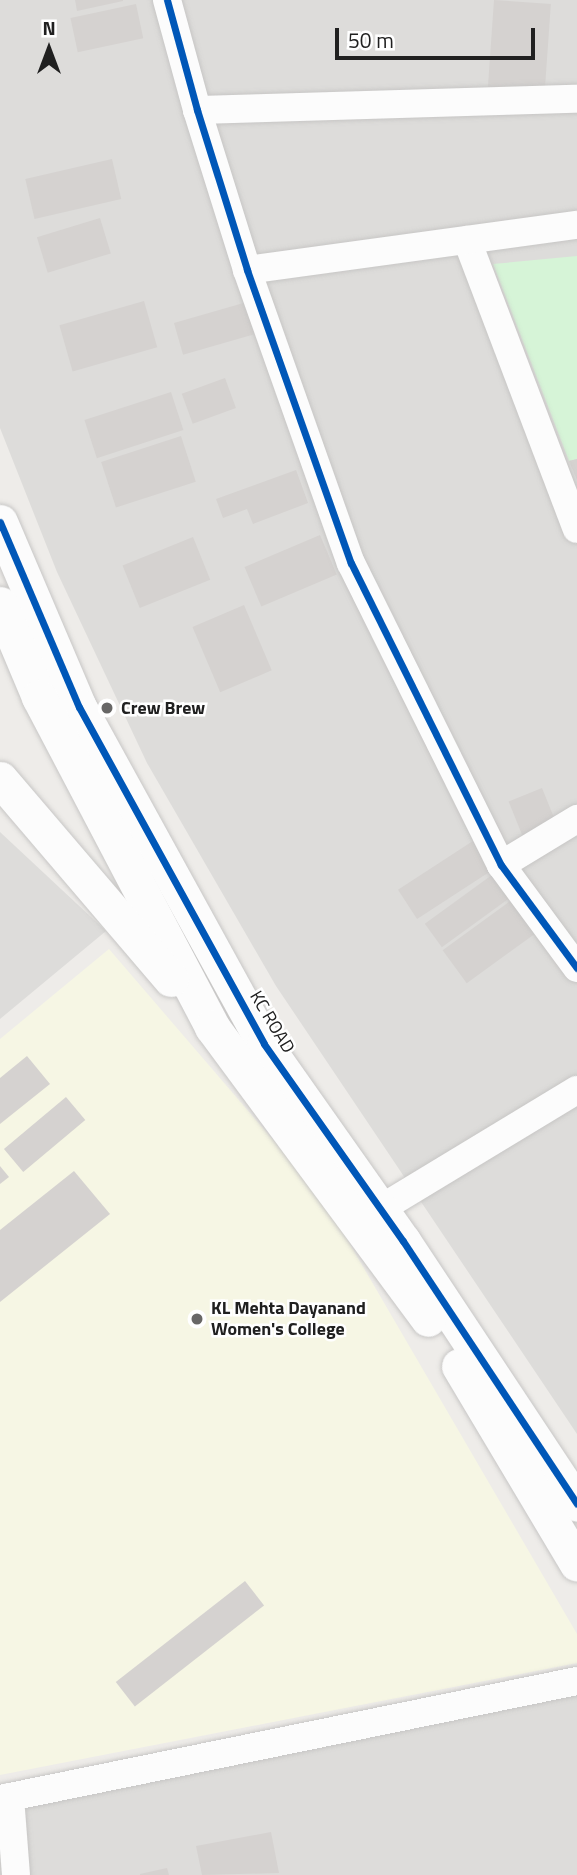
<!DOCTYPE html>
<html>
<head>
<meta charset="utf-8">
<style>
	body { margin:0 }
	#map { position:relative; width:577px; height:1875px; overflow:hidden; background:#eeece9; font-family:"Titillium Web",sans-serif }
	div>[style] { position:absolute }
	.residential>* { inset:0; background:#dddcda }
	.education>* { inset:0; background:#f6f6e4 }
	.park>* { inset:0; background:#d6f4d7 }
	.building>* { inset:0; background:#d5d2d0; transform-origin:0 0 }
	.roads { filter:drop-shadow(0 0 2px #c7c6c5) drop-shadow(0 0 2px #c7c6c5) }
	.minor>* { height:28px; margin:-14px; padding:0 14px; transform-origin:14px; border-radius:14px; background:#fcfcfc }
	.tertiary>* { height:35px; margin:-17.5px; padding:0 17.5px; transform-origin:17.5px; border-radius:17.5px; background:#fcfcfc }
	.cycleway>* { height:7px; margin:-3.5px; padding:0 3.5px; transform-origin:3.5px; border-radius:3.5px; background:#0057b8 }
	.dots>* { width:19px; height:19px; translate:-50% -50%; box-sizing:border-box; border:4px solid #fff; border-radius:50% }
	span { translate:-50% -50%; white-space:nowrap; text-align:center; line-height:1.15; -webkit-text-stroke:5px #fff; paint-order:stroke }
	.poi-label { font-size:18px; color:#202020; font-weight:700 }
	.left { translate:0 -50%; text-align:left }
	.street-label { font-size:18px; color:#202020 }
	.north { position:absolute; left:14px; top:14px; width:70px; height:70px; -webkit-text-stroke:5px #fff; paint-order:stroke; rotate:0deg; font-size:19px; font-weight:700; line-height:28px; text-align:center; color:#202020 }
	.north::after { content:''; display:block; margin:auto; width:24px; height:32px; background:#202020; clip-path:polygon(50% 0,100% 100%,50% 72%,0 100%) }
	.scale { position:absolute; left:335px; top:28px; width:200px; height:32px; box-sizing:border-box; border:4px solid #202020; border-top:0; padding-left:9px; font-size:21px; line-height:24px; white-space:nowrap; color:#202020; -webkit-text-stroke:5px #fff; paint-order:stroke }
</style>
</head>
<body>
<div id="map">
	<div class="residential">
		<div style="clip-path:polygon(0 0,577px 0,577px 1434px,276px 986px,147px 763px,57px 572px,0 428px)"></div>
		<div style="clip-path:polygon(0 832px,106px 931px,0 1019px)"></div>
		<div style="clip-path:polygon(577px 1694px,577px 1875px,0 1875px,0 1813px)"></div>
	</div>
	<div class="education">
		<div style="clip-path:polygon(109px 949px,323px 1198px,577px 1634px,577px 1663px,0 1775px,0 1039px)"></div>
	</div>
	<div class="park">
		<div style="clip-path:polygon(577px 256px,577px 459px,569px 461px,493px 264px)"></div>
	</div>
	<div class="building">
		<div style="clip-path:polygon(75px 0,123px 0,123px 1px,77px 11px)"></div>
		<div style="left:494px;top:0;width:57px;height:95px;rotate:4deg"></div>
		<div style="left:136px;top:4px;width:35px;height:67px;rotate:78deg"></div>
		<div style="left:112px;top:159px;width:41px;height:89px;rotate:77deg"></div>
		<div style="left:100px;top:218px;width:37px;height:66px;rotate:73deg"></div>
		<div style="left:144px;top:301px;width:48px;height:88px;rotate:74deg"></div>
		<div style="left:247px;top:302px;width:33px;height:76px;rotate:74deg"></div>
		<div style="left:225px;top:378px;width:32px;height:46px;rotate:70deg"></div>
		<div style="left:171px;top:392px;width:40px;height:91px;rotate:72deg"></div>
		<div style="left:181px;top:436px;width:48px;height:84px;rotate:72deg"></div>
		<div style="clip-path:polygon(577px 459px,577px 480px,569px 461px)"></div>
		<div style="clip-path:polygon(296px 470px,308px 503px,253px 524px,247px 509px,223px 518px,216px 499px)"></div>
		<div style="left:320px;top:535px;width:43px;height:82px;rotate:67deg"></div>
		<div style="left:193px;top:537px;width:46px;height:76px;rotate:68deg"></div>
		<div style="left:244px;top:605px;width:71px;height:56px;rotate:67deg"></div>
		<div style="left:542px;top:788px;width:41px;height:36px;rotate:68deg"></div>
		<div style="left:476px;top:839px;width:35px;height:93px;rotate:57deg"></div>
		<div style="left:496px;top:872px;width:29px;height:88px;rotate:54deg"></div>
		<div style="left:513px;top:899px;width:41px;height:87px;rotate:54deg"></div>
		<div style="clip-path:polygon(27px 1056px,50px 1084px,0 1124px,0 1078px)"></div>
		<div style="left:66px;top:1097px;width:30px;height:81px;rotate:50deg"></div>
		<div style="clip-path:polygon(0 1166px,9px 1177px,0 1184px)"></div>
		<div style="clip-path:polygon(74px 1171px,110px 1214px,0 1302px,0 1230px)"></div>
		<div style="left:245px;top:1581px;width:31px;height:164px;rotate:52deg"></div>
		<div style="clip-path:polygon(271px 1832px,279px 1873px,202px 1875px,196px 1846px)"></div>
		<div style="clip-path:polygon(167px 1868px,169px 1875px,140px 1875px,140px 1874px)"></div>
	</div>
	<div class="roads">
		<div class="minor">
			<div style="left:167px;top:0;width:114px;rotate:74.7deg"></div>
			<div style="left:197px;top:110px;width:168px;rotate:72.6deg"></div>
			<div style="left:247px;top:270px;width:311px;rotate:70.5deg"></div>
			<div style="left:351px;top:563px;width:337px;rotate:63.6deg"></div>
			<div style="left:501px;top:865px;width:128px;rotate:53.6deg"></div>
			<div style="left:197px;top:110px;width:380px;rotate:-1.7deg"></div>
			<div style="left:467px;top:240px;width:309px;rotate:69.2deg"></div>
			<div style="left:247px;top:270px;width:333px;rotate:-7.8deg"></div>
			<div style="left:501px;top:865px;width:89px;rotate:-31.2deg"></div>
			<div style="left:362px;top:1220px;width:251px;rotate:-31.2deg"></div>
			<div style="left:10px;top:1797px;width:78px;rotate:85.6deg"></div>
			<div style="left:0;top:1799px;width:589px;rotate:-11.56deg"></div>
		</div>
		<div class="tertiary">
			<div style="left:0;top:522px;width:201px;rotate:66.9deg"></div>
			<div style="left:79px;top:707px;width:384px;rotate:61.2deg"></div>
			<div style="left:264px;top:1044px;width:241px;rotate:54.8deg"></div>
			<div style="left:403px;top:1241px;width:315px;rotate:56.5deg"></div>
			<div style="left:0;top:604px;width:101px;rotate:67.2deg"></div>
			<div style="left:39px;top:697px;width:373px;rotate:62.3deg"></div>
			<div style="left:212px;top:1027px;width:363px;rotate:53.5deg"></div>
			<div style="left:0;top:779px;width:263px;rotate:49.5deg"></div>
			<div style="left:459px;top:1366px;width:230px;rotate:59.2deg"></div>
		</div>
	</div>
	<div class="cycleway">
		<div style="left:167px;top:0;width:114px;rotate:74.7deg"></div>
		<div style="left:197px;top:110px;width:168px;rotate:72.6deg"></div>
		<div style="left:247px;top:270px;width:311px;rotate:70.5deg"></div>
		<div style="left:351px;top:563px;width:337px;rotate:63.6deg"></div>
		<div style="left:501px;top:865px;width:128px;rotate:53.6deg"></div>
		<div style="left:0;top:522px;width:201px;rotate:66.9deg"></div>
		<div style="left:79px;top:707px;width:384px;rotate:61.2deg"></div>
		<div style="left:264px;top:1044px;width:241px;rotate:54.8deg"></div>
		<div style="left:403px;top:1241px;width:315px;rotate:56.5deg"></div>
	</div>
	<div class="dots">
		<div style="left:107px;top:708px;background:#686766"></div>
		<div style="left:197px;top:1319px;background:#686766"></div>
	</div>
	<div class="poi-label">
		<span class="left" style="left:121px;top:708px">Crew Brew</span>
		<span class="left" style="left:211px;top:1319px">KL Mehta Dayanand<br>Women's College</span>
	</div>
	<div class="street-label">
		<span style="left:272px;top:1022px;rotate:59deg">KC ROAD</span>
	</div>
	<div class="north">N</div>
	<div class="scale">50 m</div>
</div>
</body>
</html>
